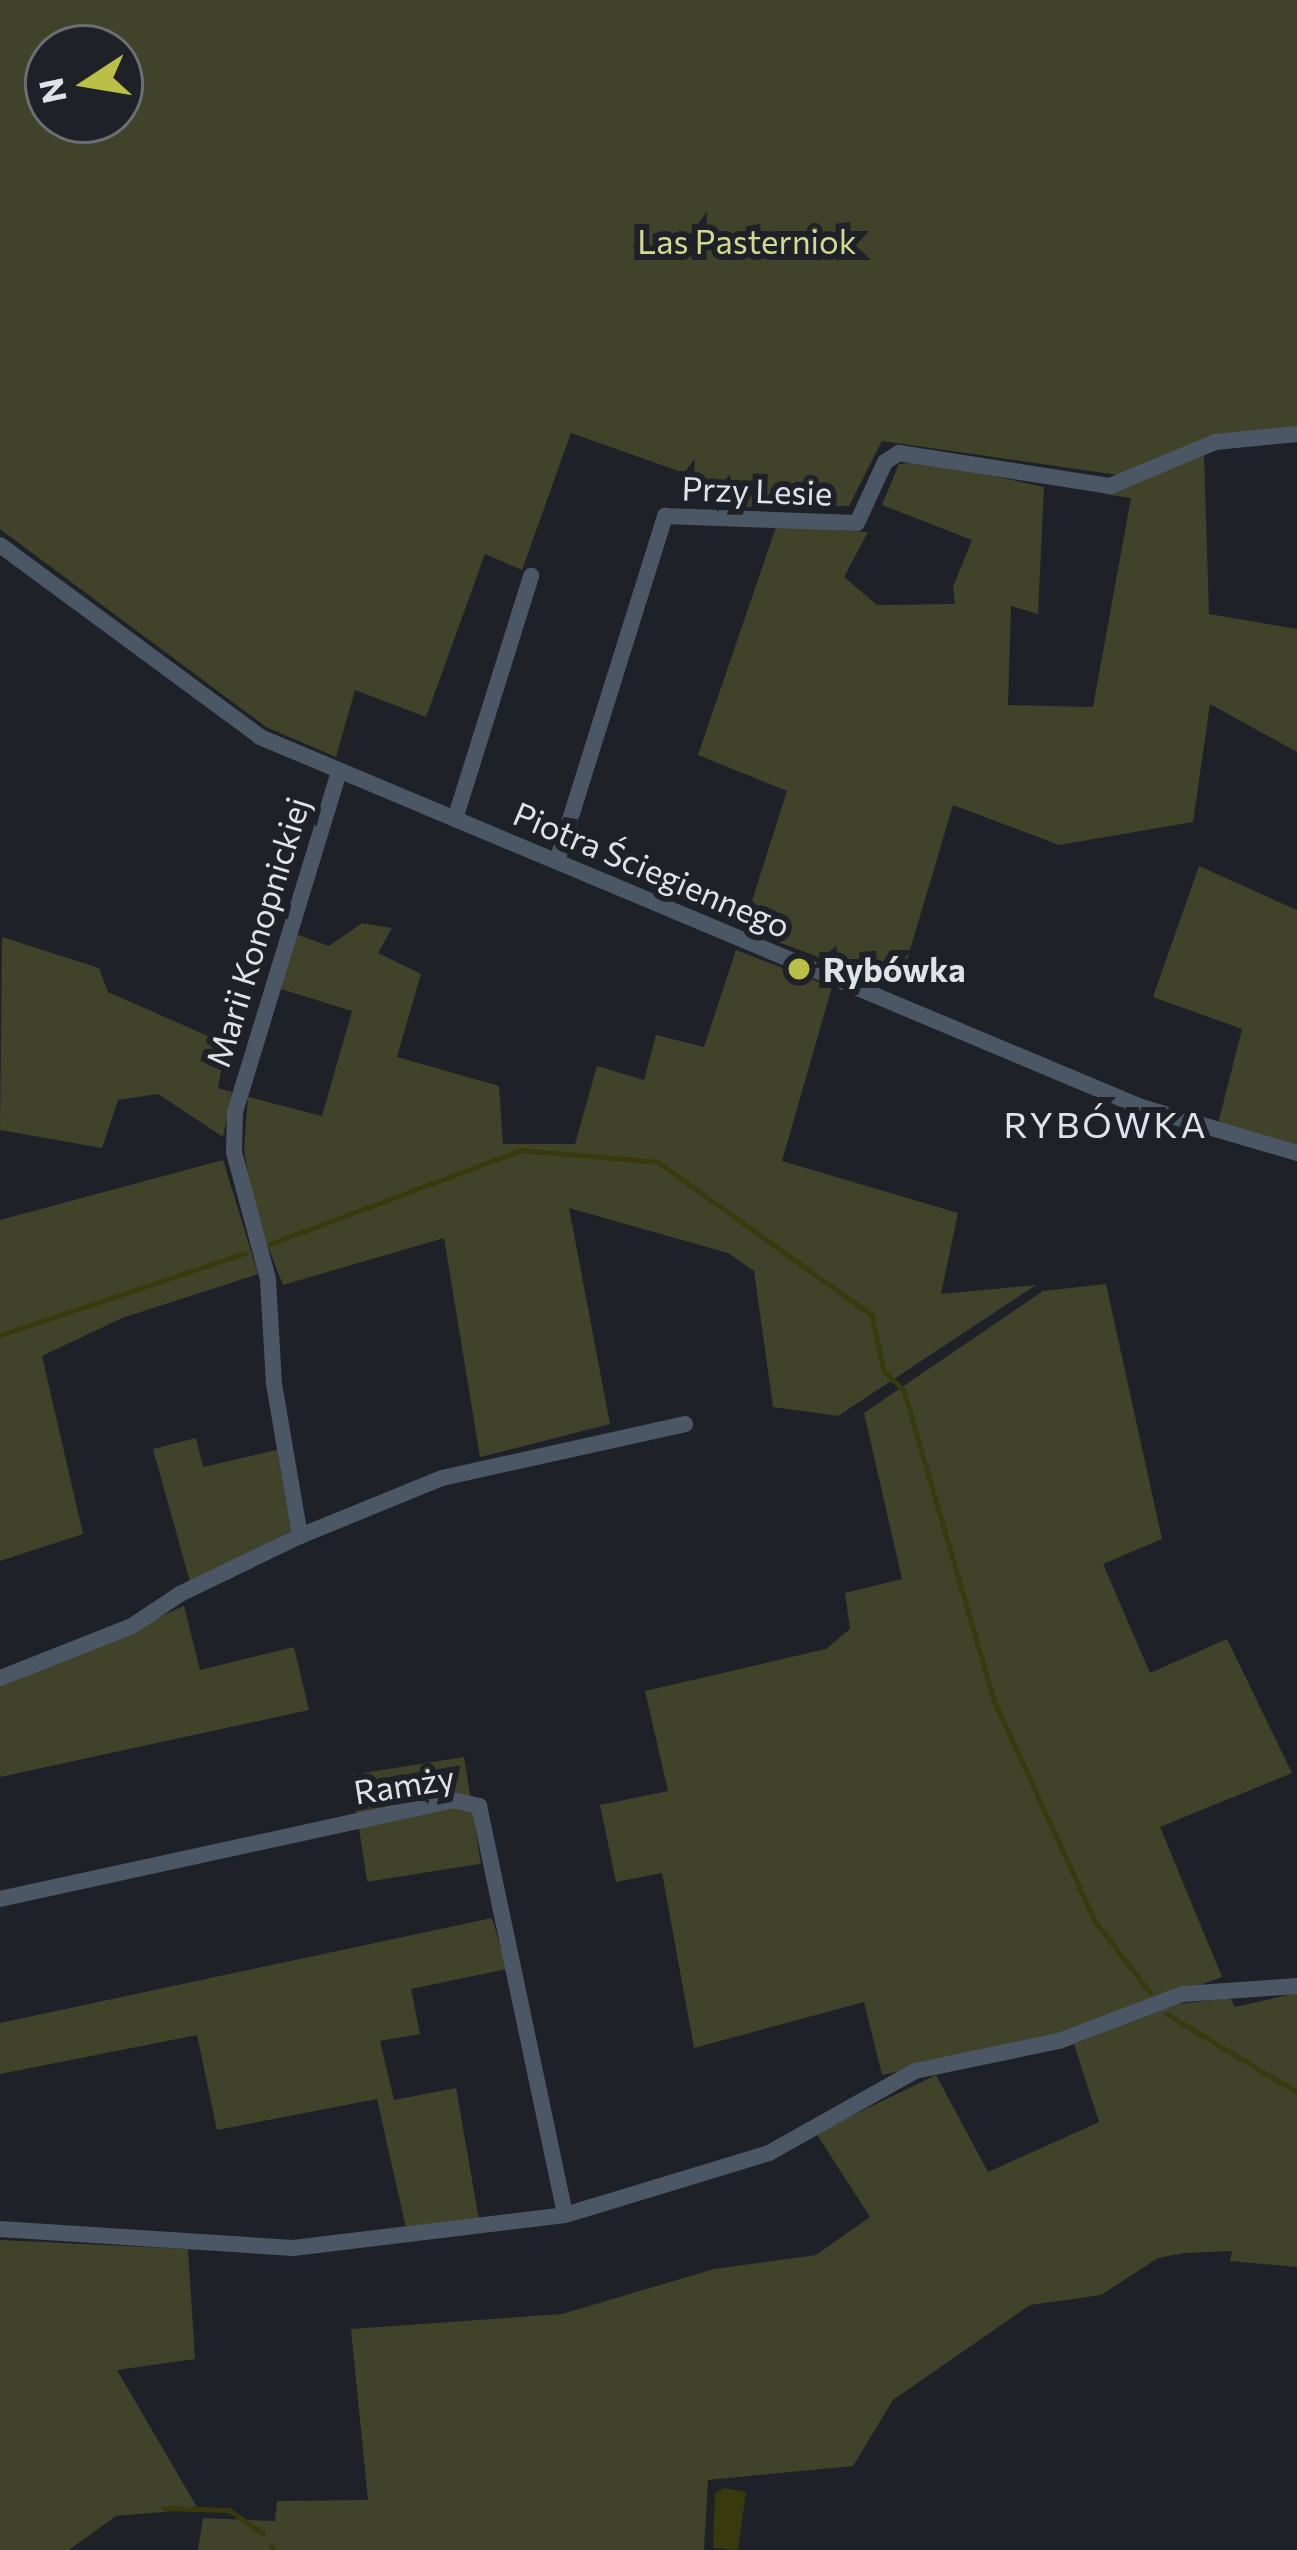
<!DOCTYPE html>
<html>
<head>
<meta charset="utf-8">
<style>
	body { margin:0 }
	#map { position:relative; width:1297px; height:2550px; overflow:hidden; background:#1e2228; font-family:Commissioner,sans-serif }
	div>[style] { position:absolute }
	.green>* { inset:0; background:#404229; transform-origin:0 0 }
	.water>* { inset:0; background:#383a0d }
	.stream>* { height:4.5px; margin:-2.25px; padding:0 2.25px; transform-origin:2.25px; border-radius:2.25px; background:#383a0d }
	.minor>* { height:16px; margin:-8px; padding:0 8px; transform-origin:8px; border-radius:8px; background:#4b5765 }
	.dots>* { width:33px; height:33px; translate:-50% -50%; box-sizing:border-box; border:6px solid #1e2228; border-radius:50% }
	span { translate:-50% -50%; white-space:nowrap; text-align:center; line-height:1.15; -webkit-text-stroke:12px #1e2228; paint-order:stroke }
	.park-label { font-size:33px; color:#d3d990 }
	.street-label { font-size:33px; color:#dfe3e7 }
	.poi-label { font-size:33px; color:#dfe3e7; font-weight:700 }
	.left { translate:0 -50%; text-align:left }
	.neighbourhood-label { font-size:36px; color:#dfe3e7; letter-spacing:3px }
	.north { position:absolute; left:24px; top:24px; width:120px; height:120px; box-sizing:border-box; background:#1e2228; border:3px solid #6b6f74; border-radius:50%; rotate:258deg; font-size:33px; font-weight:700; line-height:48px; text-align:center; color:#dfe3e7 }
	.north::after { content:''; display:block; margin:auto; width:42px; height:54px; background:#bac045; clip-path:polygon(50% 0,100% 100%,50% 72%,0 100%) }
</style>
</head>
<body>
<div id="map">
	<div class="green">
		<div style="clip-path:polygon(evenodd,0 0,1297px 0,1297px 426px,1235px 433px,1118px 475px,882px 441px,849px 506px,715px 507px,701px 479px,571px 433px,522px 570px,485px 554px,426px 717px,355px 690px,336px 757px,266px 727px,0 529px,0 0,48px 48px,120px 48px,120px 120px,48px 120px,48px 48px)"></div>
		<div style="clip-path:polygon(1204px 452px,1209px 614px,1297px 629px,1297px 752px,1210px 704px,1193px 822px,1059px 845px,953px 805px,899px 987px,743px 929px,787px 791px,698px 755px,776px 527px,868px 532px,844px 577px,877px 605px,955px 604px,953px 587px,972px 540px,882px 505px,899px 464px,924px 461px,1044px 487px,1038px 614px,1011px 606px,1008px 705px,1093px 707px,1131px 498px,1104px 494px)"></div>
		<div style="clip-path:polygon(1199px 866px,1297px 910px,1297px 1145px,1217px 1128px,1242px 1029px,1153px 997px)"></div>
		<div style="clip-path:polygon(362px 923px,392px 928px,378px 953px,421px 974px,397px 1057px,499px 1086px,503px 1144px,575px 1144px,597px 1066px,644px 1080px,656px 1035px,704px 1047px,736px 950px,832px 987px,782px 1161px,958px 1213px,941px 1294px,1036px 1285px,838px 1416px,773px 1407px,754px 1271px,728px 1253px,569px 1208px,610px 1424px,480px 1457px,444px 1238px,283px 1285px,254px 1211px,244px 1149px,248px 1097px,322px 1116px,352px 1011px,281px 989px,296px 934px,329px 946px)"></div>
		<div style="clip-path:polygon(2px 937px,99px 968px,108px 992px,226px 1044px,218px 1088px,232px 1092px,223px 1137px,158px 1094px,118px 1100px,102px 1148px,0 1130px)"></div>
		<div style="clip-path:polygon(223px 1160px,258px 1274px,122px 1318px,42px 1356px,83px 1534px,0 1561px,0 1220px)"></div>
		<div style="clip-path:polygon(1106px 1284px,1162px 1539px,1103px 1564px,1150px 1673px,1227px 1639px,1292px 1773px,1160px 1827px,1222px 1977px,1054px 2037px,882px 2075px,864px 2002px,694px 2048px,662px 1873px,616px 1882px,600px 1805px,668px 1791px,645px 1691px,826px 1649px,850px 1629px,845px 1593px,902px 1579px,864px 1413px,1043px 1291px)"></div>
		<div style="clip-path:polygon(196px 1438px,203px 1467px,277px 1450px,291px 1531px,190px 1582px,153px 1449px)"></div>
		<div style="clip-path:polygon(184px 1606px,200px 1670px,294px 1647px,309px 1710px,0 1777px,0 1685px)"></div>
		<div style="left:464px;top:1757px;width:108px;height:115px;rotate:81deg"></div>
		<div style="clip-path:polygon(492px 1918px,507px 1969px,411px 1989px,420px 2034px,380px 2041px,394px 2100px,456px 2088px,479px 2220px,406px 2228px,377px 2099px,217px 2130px,197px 2035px,0 2074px,0 2023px)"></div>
		<div style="clip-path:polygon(1297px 1993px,1297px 2267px,1230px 2261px,1232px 2251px,1184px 2253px,1158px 2258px,1101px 2295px,1030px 2305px,893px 2400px,853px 2466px,708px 2480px,704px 2550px,198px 2550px,203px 2518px,275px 2521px,277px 2501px,368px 2500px,351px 2329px,562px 2314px,714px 2269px,816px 2255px,870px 2217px,816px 2133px,936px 2075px,988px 2172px,1099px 2122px,1074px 2044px,1179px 2004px,1230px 1998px,1235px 2007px)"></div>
		<div style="clip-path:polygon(0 2240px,188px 2249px,195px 2359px,117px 2370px,198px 2509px,116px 2516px,69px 2550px,0 2550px)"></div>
	</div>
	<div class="water">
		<div style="clip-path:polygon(724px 2488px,746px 2492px,738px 2550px,713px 2548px,715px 2493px)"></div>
	</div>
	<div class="stream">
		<div style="left:270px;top:1244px;width:268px;rotate:-20.5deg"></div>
		<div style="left:521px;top:1150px;width:138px;rotate:5deg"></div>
		<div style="left:658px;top:1162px;width:263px;rotate:35.6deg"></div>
		<div style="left:872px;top:1315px;width:57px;rotate:77.9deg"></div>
		<div style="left:884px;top:1371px;width:28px;rotate:44deg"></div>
		<div style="left:904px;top:1390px;width:323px;rotate:73.8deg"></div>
		<div style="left:994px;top:1700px;width:243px;rotate:65.4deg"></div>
		<div style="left:1095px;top:1921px;width:90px;rotate:52.2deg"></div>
		<div style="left:0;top:1335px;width:258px;rotate:-18.5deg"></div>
		<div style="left:1167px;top:2014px;width:152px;rotate:31deg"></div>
		<div style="left:163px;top:2508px;width:66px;rotate:1.7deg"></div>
		<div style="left:229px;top:2510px;width:41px;rotate:34.1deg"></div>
		<div style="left:271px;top:2545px;width:6px;rotate:59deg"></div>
	</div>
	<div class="minor">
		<div style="left:0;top:545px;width:323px;rotate:36.4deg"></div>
		<div style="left:260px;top:737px;width:956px;rotate:22.78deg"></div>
		<div style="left:1141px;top:1107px;width:163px;rotate:16.4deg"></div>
		<div style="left:455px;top:819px;width:255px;rotate:-72.6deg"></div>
		<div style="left:557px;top:861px;width:362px;rotate:-72.6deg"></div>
		<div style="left:665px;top:516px;width:192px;rotate:2.1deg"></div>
		<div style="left:857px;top:523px;width:67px;rotate:-65.3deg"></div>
		<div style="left:885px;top:462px;width:17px;rotate:-33deg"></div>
		<div style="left:899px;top:453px;width:214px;rotate:8.9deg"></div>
		<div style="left:1110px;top:486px;width:114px;rotate:-22.7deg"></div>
		<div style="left:1215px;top:442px;width:82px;rotate:-5.6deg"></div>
		<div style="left:300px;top:1536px;width:154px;rotate:-99.7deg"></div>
		<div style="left:274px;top:1384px;width:105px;rotate:-93.3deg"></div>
		<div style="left:268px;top:1279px;width:131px;rotate:-105deg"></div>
		<div style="left:234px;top:1152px;width:40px;rotate:-88.6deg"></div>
		<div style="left:235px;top:1112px;width:356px;rotate:-73deg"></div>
		<div style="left:0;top:1678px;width:142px;rotate:-21.5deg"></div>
		<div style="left:132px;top:1626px;width:58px;rotate:-33.7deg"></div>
		<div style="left:180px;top:1594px;width:133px;rotate:-25.8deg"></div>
		<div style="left:300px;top:1536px;width:153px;rotate:-22.2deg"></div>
		<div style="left:442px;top:1478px;width:249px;rotate:-12.5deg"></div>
		<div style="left:0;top:1899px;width:464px;rotate:-12.3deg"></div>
		<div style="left:453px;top:1800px;width:27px;rotate:13deg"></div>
		<div style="left:479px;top:1806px;width:418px;rotate:78.1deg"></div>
		<div style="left:0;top:2229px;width:294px;rotate:3.7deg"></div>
		<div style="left:293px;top:2248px;width:274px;rotate:-6.9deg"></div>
		<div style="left:565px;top:2215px;width:213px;rotate:-16.9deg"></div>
		<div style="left:769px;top:2153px;width:167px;rotate:-29.3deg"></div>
		<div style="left:915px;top:2071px;width:147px;rotate:-11.8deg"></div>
		<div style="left:1059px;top:2041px;width:133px;rotate:-20.8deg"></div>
		<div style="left:1183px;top:1994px;width:114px;rotate:-4deg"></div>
	</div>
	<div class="dots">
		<div style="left:799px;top:969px;background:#bac045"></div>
	</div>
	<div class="park-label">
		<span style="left:747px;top:241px">Las Pasterniok</span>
	</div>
	<div class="street-label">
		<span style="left:757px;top:490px;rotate:2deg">Przy Lesie</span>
		<span style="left:652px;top:869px;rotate:23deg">Piotra Ściegiennego</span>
		<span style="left:257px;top:932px;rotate:-73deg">Marii Konopnickiej</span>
		<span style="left:404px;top:1784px;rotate:-9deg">Ramży</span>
	</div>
	<div class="poi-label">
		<span class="left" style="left:823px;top:969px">Rybówka</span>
	</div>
	<div class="neighbourhood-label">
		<span style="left:1106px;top:1124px">RYBÓWKA</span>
	</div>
	<div class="north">N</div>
</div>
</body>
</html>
